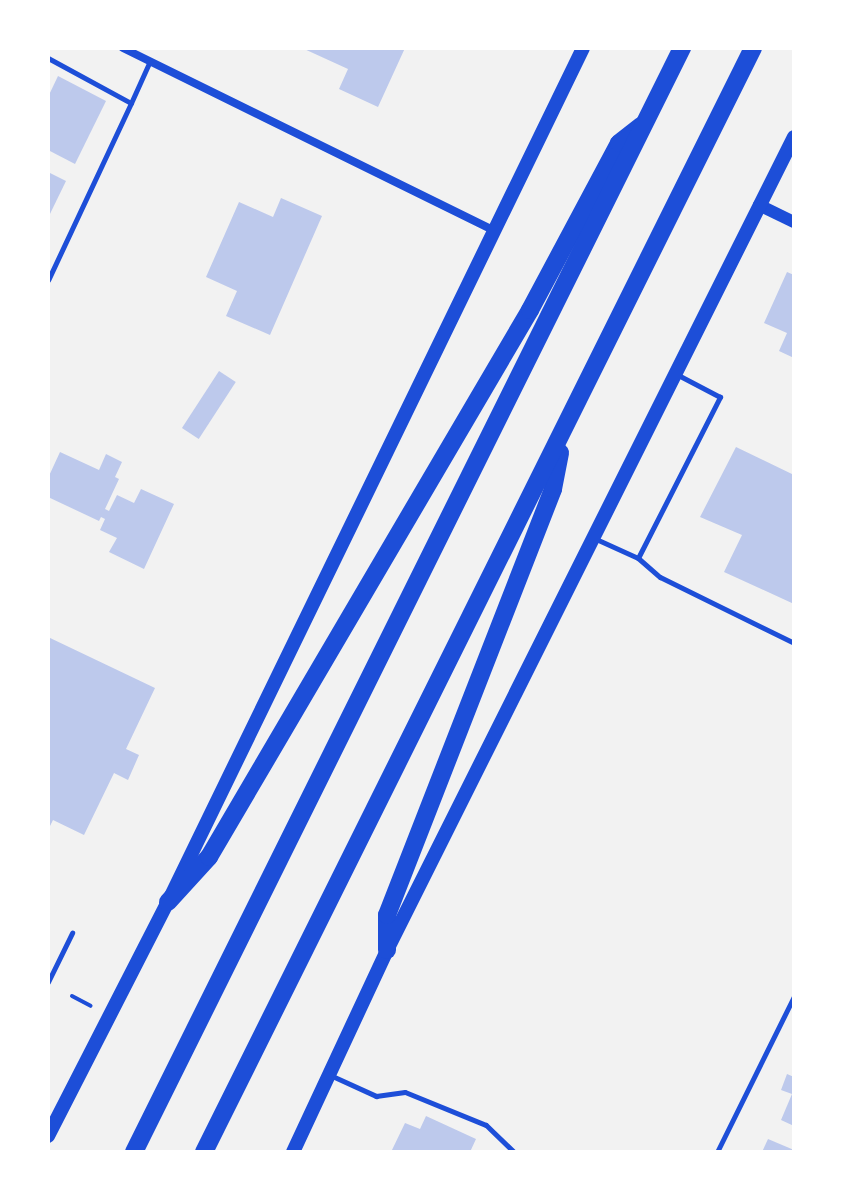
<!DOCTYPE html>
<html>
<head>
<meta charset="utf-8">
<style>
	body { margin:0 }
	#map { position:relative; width:842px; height:1200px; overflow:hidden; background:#f2f2f2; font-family:"PT Sans Narrow",sans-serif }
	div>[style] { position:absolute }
	.building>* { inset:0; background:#bdc9ec; transform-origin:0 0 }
	.path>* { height:4px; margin:-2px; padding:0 2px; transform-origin:2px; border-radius:2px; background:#1d4ed8 }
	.service>* { height:5px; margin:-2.5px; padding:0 2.5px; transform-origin:2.5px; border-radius:2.5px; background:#1d4ed8 }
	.minor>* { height:8px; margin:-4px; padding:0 4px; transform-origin:4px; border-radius:4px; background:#1d4ed8 }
	.tertiary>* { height:12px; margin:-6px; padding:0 6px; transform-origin:6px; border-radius:6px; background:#1d4ed8 }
	.secondary>* { height:14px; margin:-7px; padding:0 7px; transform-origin:7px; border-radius:7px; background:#1d4ed8 }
	.motorway>* { height:18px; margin:-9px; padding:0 9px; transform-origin:9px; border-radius:9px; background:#1d4ed8 }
	span { translate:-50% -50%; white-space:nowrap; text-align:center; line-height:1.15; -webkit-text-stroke:6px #fff; paint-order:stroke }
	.frame { position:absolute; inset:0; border:50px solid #fff; pointer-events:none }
</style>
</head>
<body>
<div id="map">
	<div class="building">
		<div style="clip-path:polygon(302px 48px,405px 48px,378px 107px,339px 89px,348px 69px)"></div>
		<div style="clip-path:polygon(58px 76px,106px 101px,75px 164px,48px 150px,48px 97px)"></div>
		<div style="clip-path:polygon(48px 172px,66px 181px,48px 218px)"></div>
		<div style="clip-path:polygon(281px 198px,322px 216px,270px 335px,226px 316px,237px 291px,206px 277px,239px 202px,273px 217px)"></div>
		<div style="clip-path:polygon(787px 272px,794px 275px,794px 358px,779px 351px,787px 333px,764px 323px)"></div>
		<div style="left:219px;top:371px;width:20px;height:68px;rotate:33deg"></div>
		<div style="clip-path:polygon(736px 447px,794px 475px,794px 604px,724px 572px,742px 535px,700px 517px)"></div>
		<div style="clip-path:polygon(60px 452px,99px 470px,106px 454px,122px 462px,115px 477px,119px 479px,105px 509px,109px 511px,117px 495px,134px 503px,141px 489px,174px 504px,144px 569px,109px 552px,117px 538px,100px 530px,105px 519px,101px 517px,99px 521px,48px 497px,48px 478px)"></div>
		<div style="clip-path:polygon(48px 637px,155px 688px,126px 749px,139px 755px,128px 780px,114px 773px,84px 835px,53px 820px,48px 830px)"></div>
		<div style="clip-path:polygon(787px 1074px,794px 1077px,794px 1126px,781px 1120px,792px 1094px,781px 1090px)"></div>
		<div style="clip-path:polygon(426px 1116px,476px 1139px,470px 1152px,391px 1152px,405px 1123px,420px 1129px)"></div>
		<div style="clip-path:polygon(768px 1139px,794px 1150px,794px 1152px,762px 1152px)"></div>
	</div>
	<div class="path">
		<div style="left:72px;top:996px;width:21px;rotate:28deg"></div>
	</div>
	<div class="service">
		<div style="left:48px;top:58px;width:94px;rotate:28.5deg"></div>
		<div style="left:131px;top:103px;width:195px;rotate:115.1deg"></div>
		<div style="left:131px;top:103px;width:46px;rotate:-65.7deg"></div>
		<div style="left:596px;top:539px;width:46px;rotate:24.3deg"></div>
		<div style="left:638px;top:558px;width:181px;rotate:-63deg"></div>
		<div style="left:720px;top:397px;width:50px;rotate:-152.4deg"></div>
		<div style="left:638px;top:558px;width:29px;rotate:41deg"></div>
		<div style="left:660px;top:577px;width:149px;rotate:26.2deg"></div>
		<div style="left:48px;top:982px;width:55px;rotate:-63.9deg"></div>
		<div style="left:330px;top:1075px;width:51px;rotate:24.5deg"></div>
		<div style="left:376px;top:1096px;width:29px;rotate:-8deg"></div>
		<div style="left:405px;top:1092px;width:87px;rotate:22.2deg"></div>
		<div style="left:486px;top:1125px;width:39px;rotate:44deg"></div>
		<div style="left:717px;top:1152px;width:174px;rotate:-63.7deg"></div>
	</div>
	<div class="minor">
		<div style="left:123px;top:48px;width:412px;rotate:26.2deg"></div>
	</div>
	<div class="tertiary">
		<div style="left:759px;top:205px;width:39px;rotate:26deg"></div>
	</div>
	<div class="secondary">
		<div style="left:48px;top:1136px;width:263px;rotate:-62.9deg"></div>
		<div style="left:168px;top:902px;width:949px;rotate:-64.08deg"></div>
		<div style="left:293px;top:1152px;width:223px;rotate:-65deg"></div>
		<div style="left:387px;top:950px;width:909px;rotate:-63.41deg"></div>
	</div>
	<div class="motorway">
		<div style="left:168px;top:902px;width:61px;rotate:-47.7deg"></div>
		<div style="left:209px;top:857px;width:634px;rotate:-59.59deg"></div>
		<div style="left:530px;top:310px;width:189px;rotate:-61.9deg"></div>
		<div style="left:619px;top:143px;width:28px;rotate:-38deg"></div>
		<div style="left:387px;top:950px;width:35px;rotate:-90deg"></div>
		<div style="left:387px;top:915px;width:457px;rotate:-68.7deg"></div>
		<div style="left:553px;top:489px;width:37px;rotate:-79deg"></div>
		<div style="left:134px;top:1152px;width:1233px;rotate:-63.6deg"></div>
		<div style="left:204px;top:1152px;width:1233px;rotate:-63.56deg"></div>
	</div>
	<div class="frame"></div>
</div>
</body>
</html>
